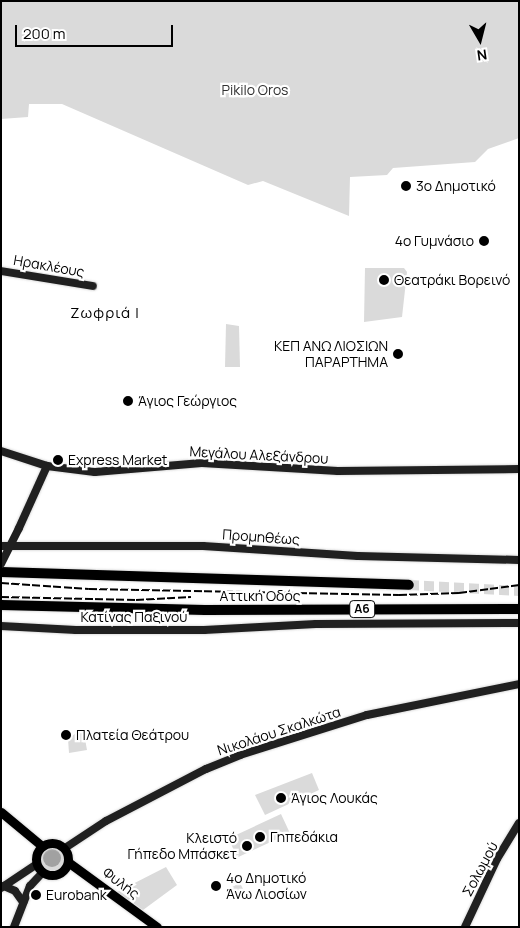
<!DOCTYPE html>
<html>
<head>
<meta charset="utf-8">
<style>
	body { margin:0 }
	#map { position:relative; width:520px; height:928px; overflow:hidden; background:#fff; font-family:Manrope,sans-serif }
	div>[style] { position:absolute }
	.green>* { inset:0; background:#dadada; transform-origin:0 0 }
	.round { border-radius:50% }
	.water>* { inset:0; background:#a1a1a1 }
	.highway-tunnel>* { height:10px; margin-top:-5px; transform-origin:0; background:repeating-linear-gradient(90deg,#d9d9d9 0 10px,transparent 0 15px) }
	.roads { filter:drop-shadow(0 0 1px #dbdbdb) drop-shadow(0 0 1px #dbdbdb) }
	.secondary>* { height:8px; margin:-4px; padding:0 4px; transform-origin:4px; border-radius:4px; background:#202020 }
	.primary>* { height:9px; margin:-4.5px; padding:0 4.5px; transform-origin:4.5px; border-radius:4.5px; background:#000 }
	.primary>.ring { margin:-4.5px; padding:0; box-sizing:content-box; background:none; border:9px solid #000; border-radius:50% }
	.highway>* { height:10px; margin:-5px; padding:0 5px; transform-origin:5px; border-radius:5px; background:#000 }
	.rail>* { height:2px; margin-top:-1px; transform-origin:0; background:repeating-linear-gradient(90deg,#000 0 8px,transparent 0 10.5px) }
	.secondary-bridge>* { height:8px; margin:-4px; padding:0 4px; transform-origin:4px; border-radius:4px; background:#202020 }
	.dots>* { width:14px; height:14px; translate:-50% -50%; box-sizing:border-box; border:2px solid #fff; border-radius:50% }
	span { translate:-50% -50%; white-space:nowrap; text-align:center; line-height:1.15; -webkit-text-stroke:4.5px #fff; paint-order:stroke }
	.shield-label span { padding:1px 4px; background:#fff; border:1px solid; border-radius:4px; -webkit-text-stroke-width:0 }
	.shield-label { font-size:12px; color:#000; font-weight:700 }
	.park-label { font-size:14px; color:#313131 }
	.poi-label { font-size:14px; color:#000 }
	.left { translate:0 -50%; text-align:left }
	.right { translate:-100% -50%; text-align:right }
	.street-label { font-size:14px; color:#000 }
	.neighbourhood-label { font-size:15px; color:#000; letter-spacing:1px }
	.frame { position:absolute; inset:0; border:2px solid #000; pointer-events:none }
	.north { position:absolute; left:455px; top:15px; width:50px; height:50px; -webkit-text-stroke:4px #fff; paint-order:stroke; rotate:172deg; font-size:14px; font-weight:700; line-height:20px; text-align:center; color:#000 }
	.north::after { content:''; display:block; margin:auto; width:18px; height:22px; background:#000; clip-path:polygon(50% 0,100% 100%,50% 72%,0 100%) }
	.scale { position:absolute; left:15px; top:25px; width:158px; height:22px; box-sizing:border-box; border:2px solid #000; border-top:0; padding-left:6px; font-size:15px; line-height:18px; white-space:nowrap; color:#000; -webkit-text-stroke:4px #fff; paint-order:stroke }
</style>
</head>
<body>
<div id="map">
	<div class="green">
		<div style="clip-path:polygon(1px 1px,519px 1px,519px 138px,488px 149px,475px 162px,393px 168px,387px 175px,350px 177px,349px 216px,263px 181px,248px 185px,62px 104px,29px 104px,28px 117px,1px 119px)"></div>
		<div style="clip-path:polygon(365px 268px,404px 268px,407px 272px,402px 317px,364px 322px)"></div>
		<div style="clip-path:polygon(226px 324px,239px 326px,240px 367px,225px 367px)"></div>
		<div style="clip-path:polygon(83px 728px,87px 750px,69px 753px,68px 739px)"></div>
		<div style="clip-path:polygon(312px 773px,319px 790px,265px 815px,255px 795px)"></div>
		<div style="left:281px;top:814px;width:21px;height:58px;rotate:65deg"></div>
		<div class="round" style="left:38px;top:844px;width:28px;height:28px"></div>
		<div style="clip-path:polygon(166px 867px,177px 885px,143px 910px,117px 892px)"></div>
		<div style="left:240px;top:883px;width:7px;height:17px;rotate:63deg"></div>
	</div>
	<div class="water">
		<div class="round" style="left:43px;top:849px;width:18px;height:18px"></div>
	</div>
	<div class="highway-tunnel">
		<div style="left:409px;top:585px;width:110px;rotate:3.1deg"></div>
	</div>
	<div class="roads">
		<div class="secondary">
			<div style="left:1px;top:271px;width:93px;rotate:9.3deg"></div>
			<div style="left:1px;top:451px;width:48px;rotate:18.1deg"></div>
			<div style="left:47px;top:466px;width:48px;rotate:7.1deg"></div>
			<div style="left:95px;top:472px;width:107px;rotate:-4.8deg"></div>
			<div style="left:202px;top:463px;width:136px;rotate:3.4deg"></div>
			<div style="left:338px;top:471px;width:181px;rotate:-0.6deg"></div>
			<div style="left:19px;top:528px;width:68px;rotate:-65.7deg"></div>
			<div style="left:1px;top:546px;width:202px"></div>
			<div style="left:203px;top:546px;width:155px;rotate:3.7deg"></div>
			<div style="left:358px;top:556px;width:161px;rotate:1.4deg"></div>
			<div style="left:1px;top:626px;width:75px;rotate:3.1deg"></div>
			<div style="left:76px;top:630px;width:128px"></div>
			<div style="left:204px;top:630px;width:112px;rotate:-3.1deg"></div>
			<div style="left:316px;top:624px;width:203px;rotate:-0.3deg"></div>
			<div style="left:65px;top:848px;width:49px;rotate:-33.4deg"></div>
			<div style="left:106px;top:821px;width:113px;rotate:-27.5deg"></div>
			<div style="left:206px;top:769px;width:37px;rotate:-22deg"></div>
			<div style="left:240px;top:755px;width:133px;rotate:-17.5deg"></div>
			<div style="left:367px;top:715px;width:155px;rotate:-11.5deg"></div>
			<div style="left:4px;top:886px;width:12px;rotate:24deg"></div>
			<div style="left:15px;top:891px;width:14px;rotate:54deg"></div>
			<div style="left:1px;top:888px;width:43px;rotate:-33.7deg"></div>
			<div style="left:14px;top:927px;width:44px;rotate:-68.7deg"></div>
			<div style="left:30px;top:886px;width:19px;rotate:-47deg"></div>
			<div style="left:465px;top:927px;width:75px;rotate:-64.8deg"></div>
			<div style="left:497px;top:859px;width:42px;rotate:-58.6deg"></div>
		</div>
		<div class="primary">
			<div style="left:1px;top:812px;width:53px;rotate:39.7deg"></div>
			<div class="ring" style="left:36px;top:843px;width:23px;height:23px"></div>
			<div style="left:68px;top:862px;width:110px;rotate:36.1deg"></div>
		</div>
		<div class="highway">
			<div style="left:1px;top:572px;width:408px;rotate:1.8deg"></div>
			<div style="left:1px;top:605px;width:204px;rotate:1.4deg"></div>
			<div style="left:205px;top:610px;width:314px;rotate:-0.2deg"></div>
		</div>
	</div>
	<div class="rail">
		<div style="left:1px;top:583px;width:88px;rotate:3.9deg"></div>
		<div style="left:89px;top:589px;width:310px;rotate:1.1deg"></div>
		<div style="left:399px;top:595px;width:60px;rotate:-1.9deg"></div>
		<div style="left:459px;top:593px;width:61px;rotate:-7.6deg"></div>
		<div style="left:1px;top:597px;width:135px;rotate:1.3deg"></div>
		<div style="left:136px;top:600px;width:55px;rotate:-3.1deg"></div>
	</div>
	<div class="secondary-bridge">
		<div style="left:1px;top:564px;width:40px;rotate:-63.4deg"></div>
	</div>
	<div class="dots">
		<div style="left:406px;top:186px;background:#000"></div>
		<div style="left:484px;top:241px;background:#000"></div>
		<div style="left:384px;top:280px;background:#000"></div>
		<div style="left:398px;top:354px;background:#000"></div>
		<div style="left:128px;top:401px;background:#000"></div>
		<div style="left:58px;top:460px;background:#000"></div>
		<div style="left:66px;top:735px;background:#000"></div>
		<div style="left:281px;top:798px;background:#000"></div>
		<div style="left:260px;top:837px;background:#000"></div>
		<div style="left:247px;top:846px;background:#000"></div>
		<div style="left:216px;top:886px;background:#000"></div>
		<div style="left:36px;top:895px;background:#000"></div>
	</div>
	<div class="shield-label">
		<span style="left:362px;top:609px">Α6</span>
	</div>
	<div class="park-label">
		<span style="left:255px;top:90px">Pikilo Oros</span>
	</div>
	<div class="poi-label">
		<span class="left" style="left:416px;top:186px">3ο Δημοτικό</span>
		<span class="right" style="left:474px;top:241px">4ο Γυμνάσιο</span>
		<span class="left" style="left:394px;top:280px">Θεατράκι Βορεινό</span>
		<span class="right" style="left:388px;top:354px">ΚΕΠ ΑΝΩ ΛΙΟΣΙΩΝ<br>ΠΑΡΑΡΤΗΜΑ</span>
		<span class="left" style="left:138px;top:401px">Άγιος Γεώργιος</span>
		<span class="left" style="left:68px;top:460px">Express Market</span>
		<span class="left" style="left:76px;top:735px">Πλατεία Θεάτρου</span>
		<span class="left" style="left:291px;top:798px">Άγιος Λουκάς</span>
		<span class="left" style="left:270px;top:837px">Γηπεδάκια</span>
		<span class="right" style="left:237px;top:846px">Κλειστό<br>Γήπεδο Μπάσκετ</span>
		<span class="left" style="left:226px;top:886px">4ο Δημοτικό<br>Άνω Λιοσίων</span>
		<span class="left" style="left:46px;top:895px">Eurobank</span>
	</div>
	<div class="street-label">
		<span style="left:49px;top:266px;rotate:10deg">Ηρακλέους</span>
		<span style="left:259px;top:455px;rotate:3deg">Μεγάλου Αλεξάνδρου</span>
		<span style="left:261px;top:537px;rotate:4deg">Προμηθέως</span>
		<span style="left:260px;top:596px">Αττική Οδός</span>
		<span style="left:134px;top:617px">Κατίνας Παξινού</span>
		<span style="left:279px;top:731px;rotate:-18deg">Νικολάου Σκαλκώτα</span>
		<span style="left:480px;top:869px;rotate:-62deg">Σολωμού</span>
		<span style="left:121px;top:883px;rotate:37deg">Φυλής</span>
	</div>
	<div class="neighbourhood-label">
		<span style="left:105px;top:313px">Ζωφριά Ι</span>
	</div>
	<div class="frame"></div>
	<div class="north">N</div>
	<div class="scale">200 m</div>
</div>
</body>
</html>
